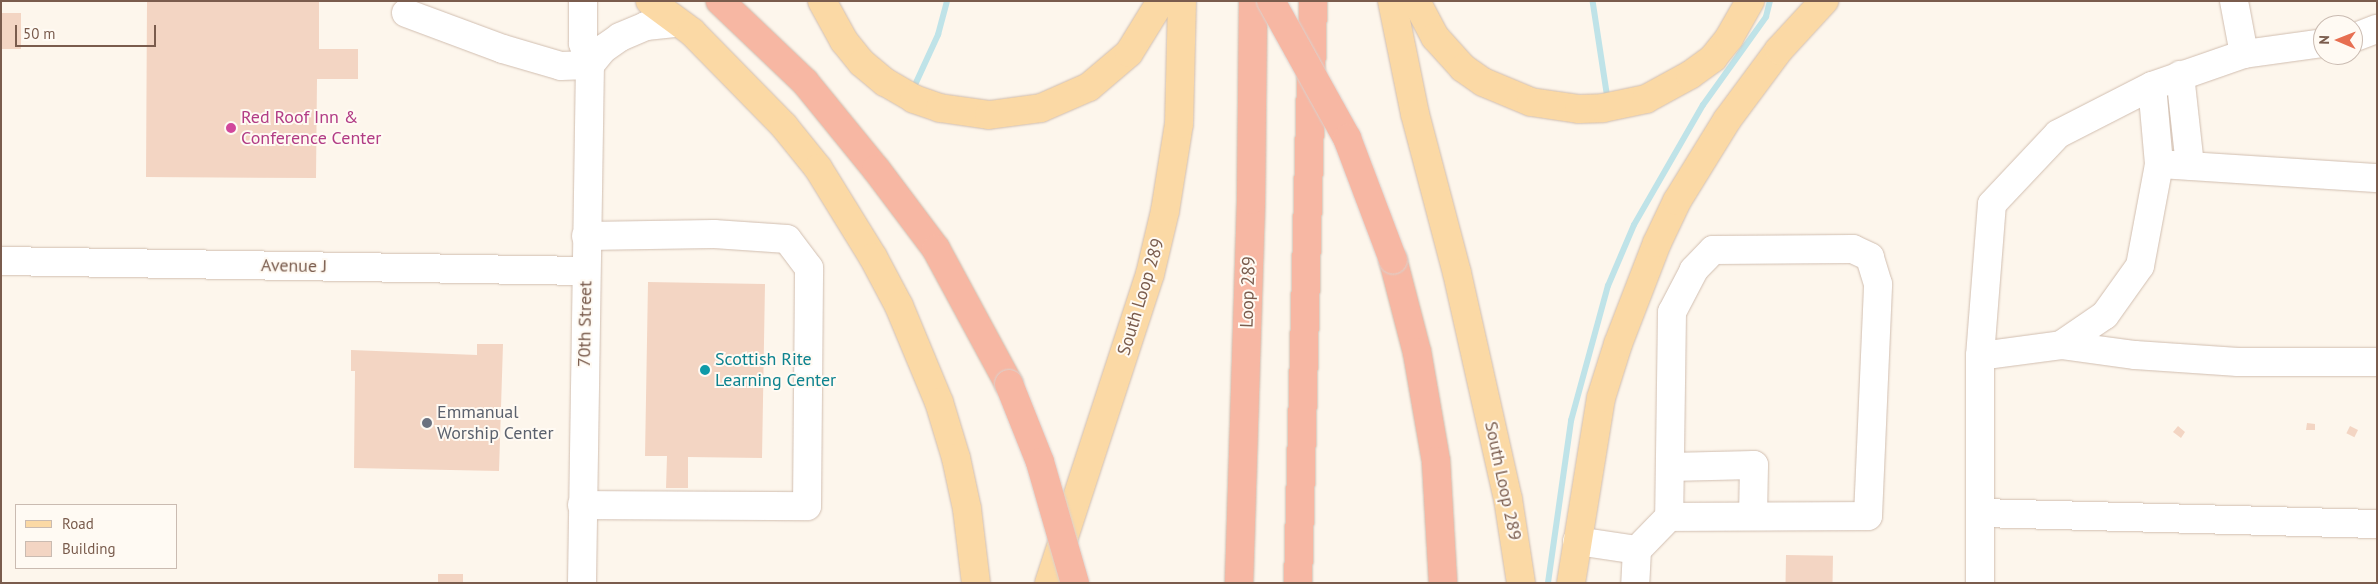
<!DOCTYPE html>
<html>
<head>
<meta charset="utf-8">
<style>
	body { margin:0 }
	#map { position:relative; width:2378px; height:584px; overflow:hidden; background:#fdf6ec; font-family:"PT Sans",sans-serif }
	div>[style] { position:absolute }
	.stream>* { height:5.5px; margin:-2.75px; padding:0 2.75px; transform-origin:2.75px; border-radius:2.75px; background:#bfe3e8 }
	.building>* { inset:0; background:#f3d5c3; transform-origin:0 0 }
	.roads { filter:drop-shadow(0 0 1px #d1beb0) drop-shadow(0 0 1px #d1beb0) }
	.minor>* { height:28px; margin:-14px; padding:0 14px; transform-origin:14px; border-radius:14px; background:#fff }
	.major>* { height:28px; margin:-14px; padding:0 14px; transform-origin:14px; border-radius:14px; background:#fbd9a5 }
	.highway>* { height:28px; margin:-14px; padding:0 14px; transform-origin:14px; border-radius:14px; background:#f7b7a3 }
	.bridges { filter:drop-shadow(0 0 1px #dad1cd) drop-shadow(0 0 1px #dad1cd) }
	.highway-bridge>* { height:28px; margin:-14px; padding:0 14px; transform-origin:14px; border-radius:14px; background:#f7b7a3 }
	.dots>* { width:14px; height:14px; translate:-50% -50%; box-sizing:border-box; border:2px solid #fffaf3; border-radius:50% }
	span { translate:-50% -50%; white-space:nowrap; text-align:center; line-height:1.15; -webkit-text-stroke:4px #fffaf3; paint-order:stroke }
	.hotel-label { font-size:18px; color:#b23c85 }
	.left { translate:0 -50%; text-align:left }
	.street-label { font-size:18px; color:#7a5c4d }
	.culture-label { font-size:18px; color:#0d838f }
	.worship-label { font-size:18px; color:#5b616d }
	.frame { position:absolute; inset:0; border:2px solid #7a5c4d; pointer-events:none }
	.legend { position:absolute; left:15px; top:504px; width:162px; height:65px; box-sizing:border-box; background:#fffaf3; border:1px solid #cabbb1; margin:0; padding:6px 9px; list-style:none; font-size:15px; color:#7a5c4d }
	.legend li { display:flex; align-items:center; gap:10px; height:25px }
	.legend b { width:25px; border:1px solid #cabbb1 }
	.north { position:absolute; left:2313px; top:15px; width:50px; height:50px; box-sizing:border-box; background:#fffaf3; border:1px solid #cabbb1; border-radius:50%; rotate:271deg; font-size:14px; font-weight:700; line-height:20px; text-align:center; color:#7a5c4d }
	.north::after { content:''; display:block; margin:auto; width:18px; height:22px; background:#e76f51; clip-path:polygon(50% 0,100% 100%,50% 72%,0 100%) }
	.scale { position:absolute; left:15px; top:25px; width:141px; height:22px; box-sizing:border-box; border:2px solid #7a5c4d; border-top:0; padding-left:6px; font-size:15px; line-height:18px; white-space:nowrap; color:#7a5c4d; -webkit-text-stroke:4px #fffaf3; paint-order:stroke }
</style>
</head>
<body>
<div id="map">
	<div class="stream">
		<div style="left:1593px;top:1px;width:93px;rotate:81.3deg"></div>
		<div style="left:916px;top:83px;width:53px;rotate:-65.4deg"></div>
		<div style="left:938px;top:35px;width:35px;rotate:-75deg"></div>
		<div style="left:1548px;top:583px;width:164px;rotate:-81.9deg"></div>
		<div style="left:1571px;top:421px;width:140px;rotate:-74.7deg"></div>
		<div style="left:1608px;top:286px;width:66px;rotate:-66.9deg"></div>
		<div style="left:1634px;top:225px;width:138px;rotate:-60.1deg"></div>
		<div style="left:1703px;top:105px;width:108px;rotate:-54.4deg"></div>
		<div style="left:1766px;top:17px;width:16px;rotate:-76deg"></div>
	</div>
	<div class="building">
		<div style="clip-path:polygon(147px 1px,319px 1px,319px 49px,358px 49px,358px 79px,317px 79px,316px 178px,146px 177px)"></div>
		<div style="left:1px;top:13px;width:20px;height:36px"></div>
		<div style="clip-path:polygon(648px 282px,765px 284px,762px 458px,688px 457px,688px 488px,666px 488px,667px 456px,645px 456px)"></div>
		<div style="clip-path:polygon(477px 344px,503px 344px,499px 471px,354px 468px,355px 371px,351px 371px,351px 350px,477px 355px)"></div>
		<div style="clip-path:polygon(2307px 423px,2315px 424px,2315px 430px,2306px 430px)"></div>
		<div style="clip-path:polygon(2178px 426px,2185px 432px,2181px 438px,2173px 432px)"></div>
		<div style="left:2350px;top:426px;width:9px;height:8px;rotate:27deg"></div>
		<div style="left:1786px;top:555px;width:47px;height:28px;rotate:1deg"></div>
		<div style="left:438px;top:574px;width:25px;height:9px"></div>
	</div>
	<div class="roads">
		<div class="minor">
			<div style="left:2234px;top:1px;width:54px;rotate:79.3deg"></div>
			<div style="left:406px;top:13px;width:103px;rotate:20.4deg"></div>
			<div style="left:503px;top:49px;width:60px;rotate:16.3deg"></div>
			<div style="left:561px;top:66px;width:29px;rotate:-2deg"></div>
			<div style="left:2353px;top:38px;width:26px;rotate:-21deg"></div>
			<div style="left:590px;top:65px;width:21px;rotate:-51deg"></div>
			<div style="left:603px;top:49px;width:21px;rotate:-35deg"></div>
			<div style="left:620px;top:37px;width:28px;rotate:-23deg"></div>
			<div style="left:646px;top:26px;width:31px;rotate:-6deg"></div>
			<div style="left:2180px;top:75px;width:91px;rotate:83.7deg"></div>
			<div style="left:2159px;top:164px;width:218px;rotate:3.7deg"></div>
			<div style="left:1px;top:261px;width:585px;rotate:0.98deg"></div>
			<div style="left:2061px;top:345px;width:75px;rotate:7.7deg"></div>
			<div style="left:2135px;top:355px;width:103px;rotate:3.9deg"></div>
			<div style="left:2238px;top:362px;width:139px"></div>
			<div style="left:1980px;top:356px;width:82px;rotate:-7.7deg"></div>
			<div style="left:2061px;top:345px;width:53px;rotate:-34.3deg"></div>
			<div style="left:2105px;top:315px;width:60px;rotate:-54.5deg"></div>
			<div style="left:2140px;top:266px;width:104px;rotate:-79.4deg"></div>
			<div style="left:2159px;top:164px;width:78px;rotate:-95.1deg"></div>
			<div style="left:1670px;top:467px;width:84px;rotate:-1.4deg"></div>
			<div style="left:1754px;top:465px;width:50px;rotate:91.1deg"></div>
			<div style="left:582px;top:505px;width:225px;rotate:0.3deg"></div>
			<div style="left:807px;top:506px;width:238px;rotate:-89.5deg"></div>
			<div style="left:809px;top:268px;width:36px;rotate:-127deg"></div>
			<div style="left:787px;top:239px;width:73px;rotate:-176.1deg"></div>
			<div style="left:714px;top:234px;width:128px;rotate:179.1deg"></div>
			<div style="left:1982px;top:513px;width:395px;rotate:1.6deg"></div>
			<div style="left:1577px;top:541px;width:61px;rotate:8.5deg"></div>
			<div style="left:1637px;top:550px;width:33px;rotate:93deg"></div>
			<div style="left:1637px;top:550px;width:46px;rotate:-45.9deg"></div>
			<div style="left:1669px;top:517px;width:199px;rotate:-0.3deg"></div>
			<div style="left:1868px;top:516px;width:232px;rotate:-87.5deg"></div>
			<div style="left:1878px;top:284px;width:28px;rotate:-107deg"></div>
			<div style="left:1870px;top:257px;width:19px;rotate:-155deg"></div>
			<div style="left:1853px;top:249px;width:140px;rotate:179.6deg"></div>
			<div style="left:1713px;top:250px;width:28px;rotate:134deg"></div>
			<div style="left:1694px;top:270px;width:47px;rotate:117.6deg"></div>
			<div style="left:1672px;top:312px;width:205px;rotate:90.8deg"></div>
			<div style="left:582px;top:583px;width:518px;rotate:-89.12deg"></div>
			<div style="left:590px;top:65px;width:23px;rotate:-108deg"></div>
			<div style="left:583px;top:43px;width:42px;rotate:-90deg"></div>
			<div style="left:1980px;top:583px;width:227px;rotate:-90deg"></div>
			<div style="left:1980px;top:356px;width:152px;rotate:-85.5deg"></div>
			<div style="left:1992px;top:204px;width:96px;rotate:-46.7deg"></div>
			<div style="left:2058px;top:134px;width:106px;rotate:-27.1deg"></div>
			<div style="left:2152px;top:86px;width:97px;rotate:-19.2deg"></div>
			<div style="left:2244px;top:54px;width:80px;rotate:-7.9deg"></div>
		</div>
		<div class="major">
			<div style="left:650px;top:1px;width:52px;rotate:36.4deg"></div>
			<div style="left:692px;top:32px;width:132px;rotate:45.6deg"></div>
			<div style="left:784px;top:126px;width:54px;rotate:51deg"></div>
			<div style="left:818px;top:168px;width:105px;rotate:58.3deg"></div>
			<div style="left:873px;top:257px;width:55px;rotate:62deg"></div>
			<div style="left:899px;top:306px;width:104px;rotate:67.4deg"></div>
			<div style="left:939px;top:402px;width:59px;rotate:73.1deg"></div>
			<div style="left:956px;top:458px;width:52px;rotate:77.8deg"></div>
			<div style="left:967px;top:509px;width:75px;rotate:83.1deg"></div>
			<div style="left:822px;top:1px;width:46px;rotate:61.2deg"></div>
			<div style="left:844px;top:41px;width:28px;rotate:51deg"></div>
			<div style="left:862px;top:63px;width:30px;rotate:40deg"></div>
			<div style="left:885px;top:82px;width:34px;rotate:30deg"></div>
			<div style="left:914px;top:99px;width:28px;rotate:19deg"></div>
			<div style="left:940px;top:108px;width:49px;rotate:8.1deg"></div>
			<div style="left:989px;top:115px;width:52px;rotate:-7.7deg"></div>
			<div style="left:1041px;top:108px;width:52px;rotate:-23.6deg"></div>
			<div style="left:1089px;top:87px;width:52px;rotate:-40.4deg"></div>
			<div style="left:1129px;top:53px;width:61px;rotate:-58.4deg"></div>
			<div style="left:1392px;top:1px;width:115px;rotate:78.5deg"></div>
			<div style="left:1415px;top:114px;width:164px;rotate:75.2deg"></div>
			<div style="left:1457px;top:273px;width:232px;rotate:77.3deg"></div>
			<div style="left:1508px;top:499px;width:85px;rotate:81.2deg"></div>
			<div style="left:1416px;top:1px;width:41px;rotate:62.2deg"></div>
			<div style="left:1435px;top:37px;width:42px;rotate:47.9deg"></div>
			<div style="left:1463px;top:68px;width:24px;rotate:35deg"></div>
			<div style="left:1483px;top:82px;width:52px;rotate:22.6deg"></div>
			<div style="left:1531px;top:102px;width:49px;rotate:8.3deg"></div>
			<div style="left:1579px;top:109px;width:24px;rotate:-2deg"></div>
			<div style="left:1603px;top:108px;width:44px;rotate:-11.8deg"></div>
			<div style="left:1646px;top:99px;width:50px;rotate:-28.6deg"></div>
			<div style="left:1690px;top:75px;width:29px;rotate:-36deg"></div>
			<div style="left:1713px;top:58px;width:26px;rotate:-51deg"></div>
			<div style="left:1729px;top:38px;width:43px;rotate:-60.4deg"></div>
			<div style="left:1049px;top:583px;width:325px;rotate:-71.9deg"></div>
			<div style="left:1150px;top:274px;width:65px;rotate:-76.6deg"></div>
			<div style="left:1165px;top:211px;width:88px;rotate:-80.9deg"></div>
			<div style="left:1179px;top:124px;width:123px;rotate:-88.6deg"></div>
			<div style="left:1571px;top:583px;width:187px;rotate:-80.8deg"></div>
			<div style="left:1601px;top:398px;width:57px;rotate:-72.5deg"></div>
			<div style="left:1618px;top:344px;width:108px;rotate:-68.9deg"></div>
			<div style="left:1657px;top:243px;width:47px;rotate:-64.5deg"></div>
			<div style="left:1677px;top:201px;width:95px;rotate:-58.3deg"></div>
			<div style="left:1727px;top:120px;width:87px;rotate:-53.4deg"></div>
			<div style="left:1779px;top:50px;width:67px;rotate:-47.4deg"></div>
		</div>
		<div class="highway">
			<div style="left:720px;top:1px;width:117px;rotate:43.6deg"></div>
			<div style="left:805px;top:82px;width:112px;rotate:50.8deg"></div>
			<div style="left:876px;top:169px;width:100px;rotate:53.1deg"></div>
			<div style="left:936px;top:249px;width:153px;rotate:61.6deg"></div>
			<div style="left:1393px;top:260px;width:95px;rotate:75.4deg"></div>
			<div style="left:1417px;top:352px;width:111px;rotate:80.1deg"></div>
			<div style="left:1436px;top:461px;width:122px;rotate:86.7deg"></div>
			<div style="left:1239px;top:583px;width:383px;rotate:-88.2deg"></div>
			<div style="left:1251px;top:200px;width:199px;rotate:-89.4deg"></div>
			<div style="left:1298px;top:583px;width:582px;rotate:-88.52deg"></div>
		</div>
	</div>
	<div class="bridges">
		<div class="highway-bridge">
			<div style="left:1271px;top:1px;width:157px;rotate:61deg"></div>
			<div style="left:1347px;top:138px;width:130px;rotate:69.3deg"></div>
			<div style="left:1009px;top:384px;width:84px;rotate:68.3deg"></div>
			<div style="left:1040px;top:462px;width:126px;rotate:73.9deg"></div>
		</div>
	</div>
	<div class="dots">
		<div style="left:231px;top:128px;background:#d1479c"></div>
		<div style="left:705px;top:370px;background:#0f9aa8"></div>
		<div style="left:427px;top:423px;background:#6b7280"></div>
	</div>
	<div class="hotel-label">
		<span class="left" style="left:241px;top:128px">Red Roof Inn &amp;<br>Conference Center</span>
	</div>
	<div class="street-label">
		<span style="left:294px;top:266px;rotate:1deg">Avenue J</span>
		<span style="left:1248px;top:292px;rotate:-88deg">Loop 289</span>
		<span style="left:1141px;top:297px;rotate:-73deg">South Loop 289</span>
		<span style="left:585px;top:324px;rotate:-89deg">70th Street</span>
		<span style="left:1503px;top:481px;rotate:78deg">South Loop 289</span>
	</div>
	<div class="culture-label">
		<span class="left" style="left:715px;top:370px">Scottish Rite<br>Learning Center</span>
	</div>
	<div class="worship-label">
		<span class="left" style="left:437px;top:423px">Emmanual<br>Worship Center</span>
	</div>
	<div class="frame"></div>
	<ul class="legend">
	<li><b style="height:6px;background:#fbd9a5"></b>Road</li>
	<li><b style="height:14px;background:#f3d5c3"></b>Building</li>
	</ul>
	<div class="north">N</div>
	<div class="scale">50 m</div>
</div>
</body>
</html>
